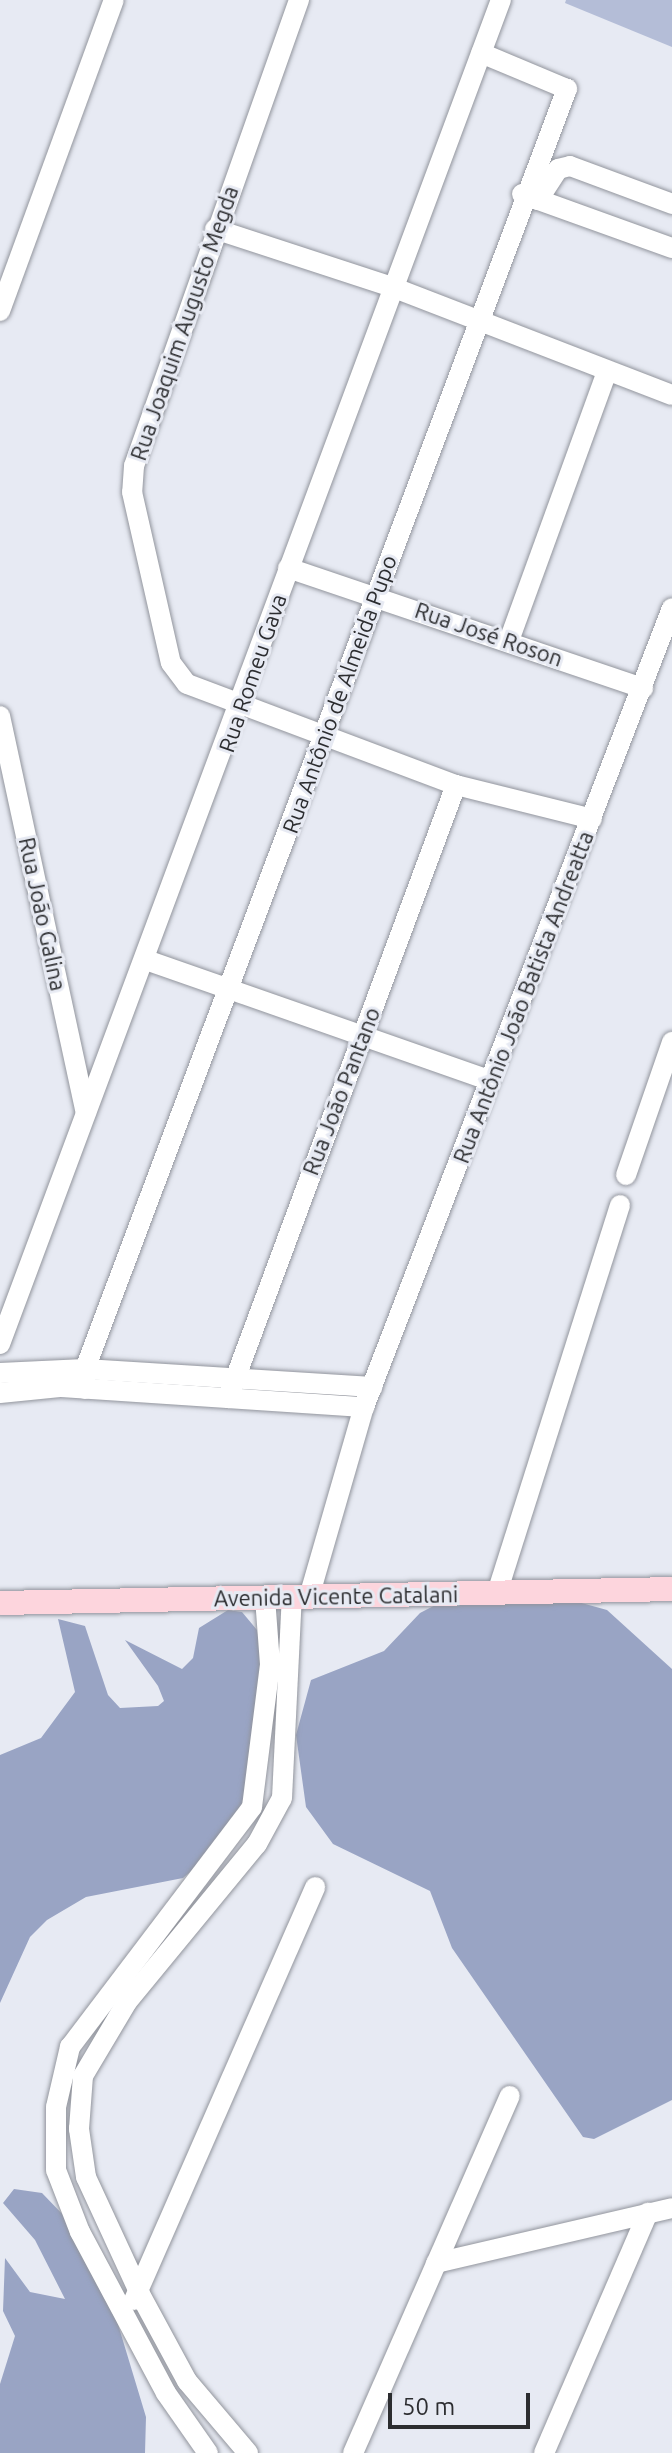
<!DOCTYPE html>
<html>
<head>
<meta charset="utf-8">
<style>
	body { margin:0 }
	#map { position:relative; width:672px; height:2453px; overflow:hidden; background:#e7eaf3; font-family:Ubuntu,sans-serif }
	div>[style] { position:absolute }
	.green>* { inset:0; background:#b4bdd7 }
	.forest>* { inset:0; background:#99a4c4 }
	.roads { filter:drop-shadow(0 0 2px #92959d) drop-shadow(0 0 2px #92959d) }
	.minor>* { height:20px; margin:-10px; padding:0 10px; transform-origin:10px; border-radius:10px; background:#fff }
	.major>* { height:24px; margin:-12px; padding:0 12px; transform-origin:12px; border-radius:12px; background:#fdd5dd }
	span { translate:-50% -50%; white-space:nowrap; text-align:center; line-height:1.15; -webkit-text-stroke:6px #e7eaf3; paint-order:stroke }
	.street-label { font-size:22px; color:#2c2d30 }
	.scale { position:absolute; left:388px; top:2393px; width:142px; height:36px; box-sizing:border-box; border:4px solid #2c2d30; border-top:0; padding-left:10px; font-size:24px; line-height:28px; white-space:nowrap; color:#2c2d30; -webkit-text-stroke:6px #e7eaf3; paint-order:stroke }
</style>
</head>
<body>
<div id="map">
	<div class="green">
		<div style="clip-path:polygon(566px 0,672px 0,672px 47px,565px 3px)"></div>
	</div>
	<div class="forest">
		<div style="clip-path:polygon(445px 1600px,578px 1602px,607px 1610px,672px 1669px,672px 2100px,594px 2139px,583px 2137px,452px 1948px,430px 1891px,333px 1844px,306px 1807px,296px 1735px,311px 1680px,384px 1651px,420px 1613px)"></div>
		<div style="clip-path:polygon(228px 1610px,242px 1612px,257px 1630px,264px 1661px,248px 1783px,232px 1836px,183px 1878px,86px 1897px,47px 1920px,30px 1937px,0 2003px,0 1755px,41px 1738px,75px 1692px,58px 1619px,85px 1626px,108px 1695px,120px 1708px,158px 1706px,164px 1701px,158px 1686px,125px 1640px,182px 1669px,193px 1658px,199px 1628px)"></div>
		<div style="clip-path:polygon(14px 2189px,42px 2193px,95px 2248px,146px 2417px,145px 2453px,0 2453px,0 2384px,15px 2336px,3px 2311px,5px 2258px,30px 2292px,65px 2299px,35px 2240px,3px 2203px)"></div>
	</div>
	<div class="roads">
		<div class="minor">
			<div style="left:299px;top:0;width:494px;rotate:109.5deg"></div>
			<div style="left:134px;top:466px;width:26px;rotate:94deg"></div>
			<div style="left:132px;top:492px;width:175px;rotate:77.2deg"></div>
			<div style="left:171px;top:663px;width:26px;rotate:53deg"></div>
			<div style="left:187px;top:684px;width:287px;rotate:20.6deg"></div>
			<div style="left:456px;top:785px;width:140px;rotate:14deg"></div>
			<div style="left:522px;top:194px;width:159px;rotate:19.8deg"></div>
			<div style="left:538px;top:200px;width:37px;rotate:-57deg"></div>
			<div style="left:558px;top:169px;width:12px;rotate:-14deg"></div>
			<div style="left:570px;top:166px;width:109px;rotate:20.4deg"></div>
			<div style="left:215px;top:229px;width:186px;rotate:18.1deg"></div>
			<div style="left:392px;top:287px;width:300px;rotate:21.1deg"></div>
			<div style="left:0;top:311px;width:331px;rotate:-69.9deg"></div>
			<div style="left:288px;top:568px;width:375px;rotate:18.7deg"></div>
			<div style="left:510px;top:638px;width:283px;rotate:-70deg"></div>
			<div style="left:0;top:716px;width:406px;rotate:77.8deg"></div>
			<div style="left:146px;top:960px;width:363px;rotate:19.3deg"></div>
			<div style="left:626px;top:1175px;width:141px;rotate:-70.9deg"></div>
			<div style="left:0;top:1344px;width:1434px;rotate:-69.56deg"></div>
			<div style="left:0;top:1373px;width:85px;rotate:-2.7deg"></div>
			<div style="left:85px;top:1369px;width:288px;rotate:3.6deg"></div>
			<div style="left:85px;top:1389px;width:20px;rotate:-90deg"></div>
			<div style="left:85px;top:1369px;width:1368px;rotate:-69.37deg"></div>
			<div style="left:567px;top:89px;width:93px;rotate:-157.3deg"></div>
			<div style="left:0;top:1393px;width:60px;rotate:-5.7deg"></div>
			<div style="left:60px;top:1387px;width:305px;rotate:3.8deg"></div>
			<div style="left:228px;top:1398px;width:654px;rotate:-69.6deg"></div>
			<div style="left:497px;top:1593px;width:407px;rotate:-72.4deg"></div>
			<div style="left:309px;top:1597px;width:198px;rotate:-73.9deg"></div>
			<div style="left:364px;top:1407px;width:856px;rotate:-68.92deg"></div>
			<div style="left:436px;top:2263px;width:242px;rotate:-13.1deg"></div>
			<div style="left:134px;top:2300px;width:451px;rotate:-66.3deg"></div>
			<div style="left:208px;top:2453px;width:73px;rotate:-125deg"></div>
			<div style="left:166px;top:2393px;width:183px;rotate:-118.1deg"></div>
			<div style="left:80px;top:2232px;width:66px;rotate:-111.2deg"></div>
			<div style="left:56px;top:2170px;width:63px;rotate:-90deg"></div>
			<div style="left:56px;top:2107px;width:62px;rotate:-76.9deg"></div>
			<div style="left:70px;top:2047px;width:301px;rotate:-52.8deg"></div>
			<div style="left:252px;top:1807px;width:144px;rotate:-82.8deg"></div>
			<div style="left:270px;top:1664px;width:66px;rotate:-94.3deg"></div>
			<div style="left:248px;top:2453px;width:94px;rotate:-130.3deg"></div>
			<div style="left:187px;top:2381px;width:99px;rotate:-118.4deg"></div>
			<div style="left:140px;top:2294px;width:129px;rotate:-114.8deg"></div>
			<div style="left:86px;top:2177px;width:49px;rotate:-98.3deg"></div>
			<div style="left:79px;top:2129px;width:53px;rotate:-85.7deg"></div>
			<div style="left:83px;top:2076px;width:86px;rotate:-59.3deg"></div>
			<div style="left:127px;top:2002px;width:205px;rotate:-50.6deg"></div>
			<div style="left:257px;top:1844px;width:52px;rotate:-61.5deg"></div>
			<div style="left:282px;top:1798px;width:201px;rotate:-87.2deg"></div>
			<div style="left:353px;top:2453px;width:390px;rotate:-66.3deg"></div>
			<div style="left:544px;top:2453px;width:262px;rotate:-66.6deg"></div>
		</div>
		<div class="major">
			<div style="left:0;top:1603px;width:672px;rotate:-1.19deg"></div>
		</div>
	</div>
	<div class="street-label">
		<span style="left:184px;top:323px;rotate:-71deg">Rua Joaquim Augusto Megda</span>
		<span style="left:489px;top:634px;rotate:19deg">Rua José Roson</span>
		<span style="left:252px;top:673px;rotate:-71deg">Rua Romeu Gava</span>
		<span style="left:339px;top:694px;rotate:-70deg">Rua Antônio de Almeida Pupo</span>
		<span style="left:43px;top:914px;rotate:78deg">Rua João Galina</span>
		<span style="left:523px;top:997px;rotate:-69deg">Rua Antônio João Batista Andreatta</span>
		<span style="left:341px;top:1091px;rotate:-69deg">Rua João Pantano</span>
		<span style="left:336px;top:1596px;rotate:-1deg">Avenida Vicente Catalani</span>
	</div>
	<div class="scale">50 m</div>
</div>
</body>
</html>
